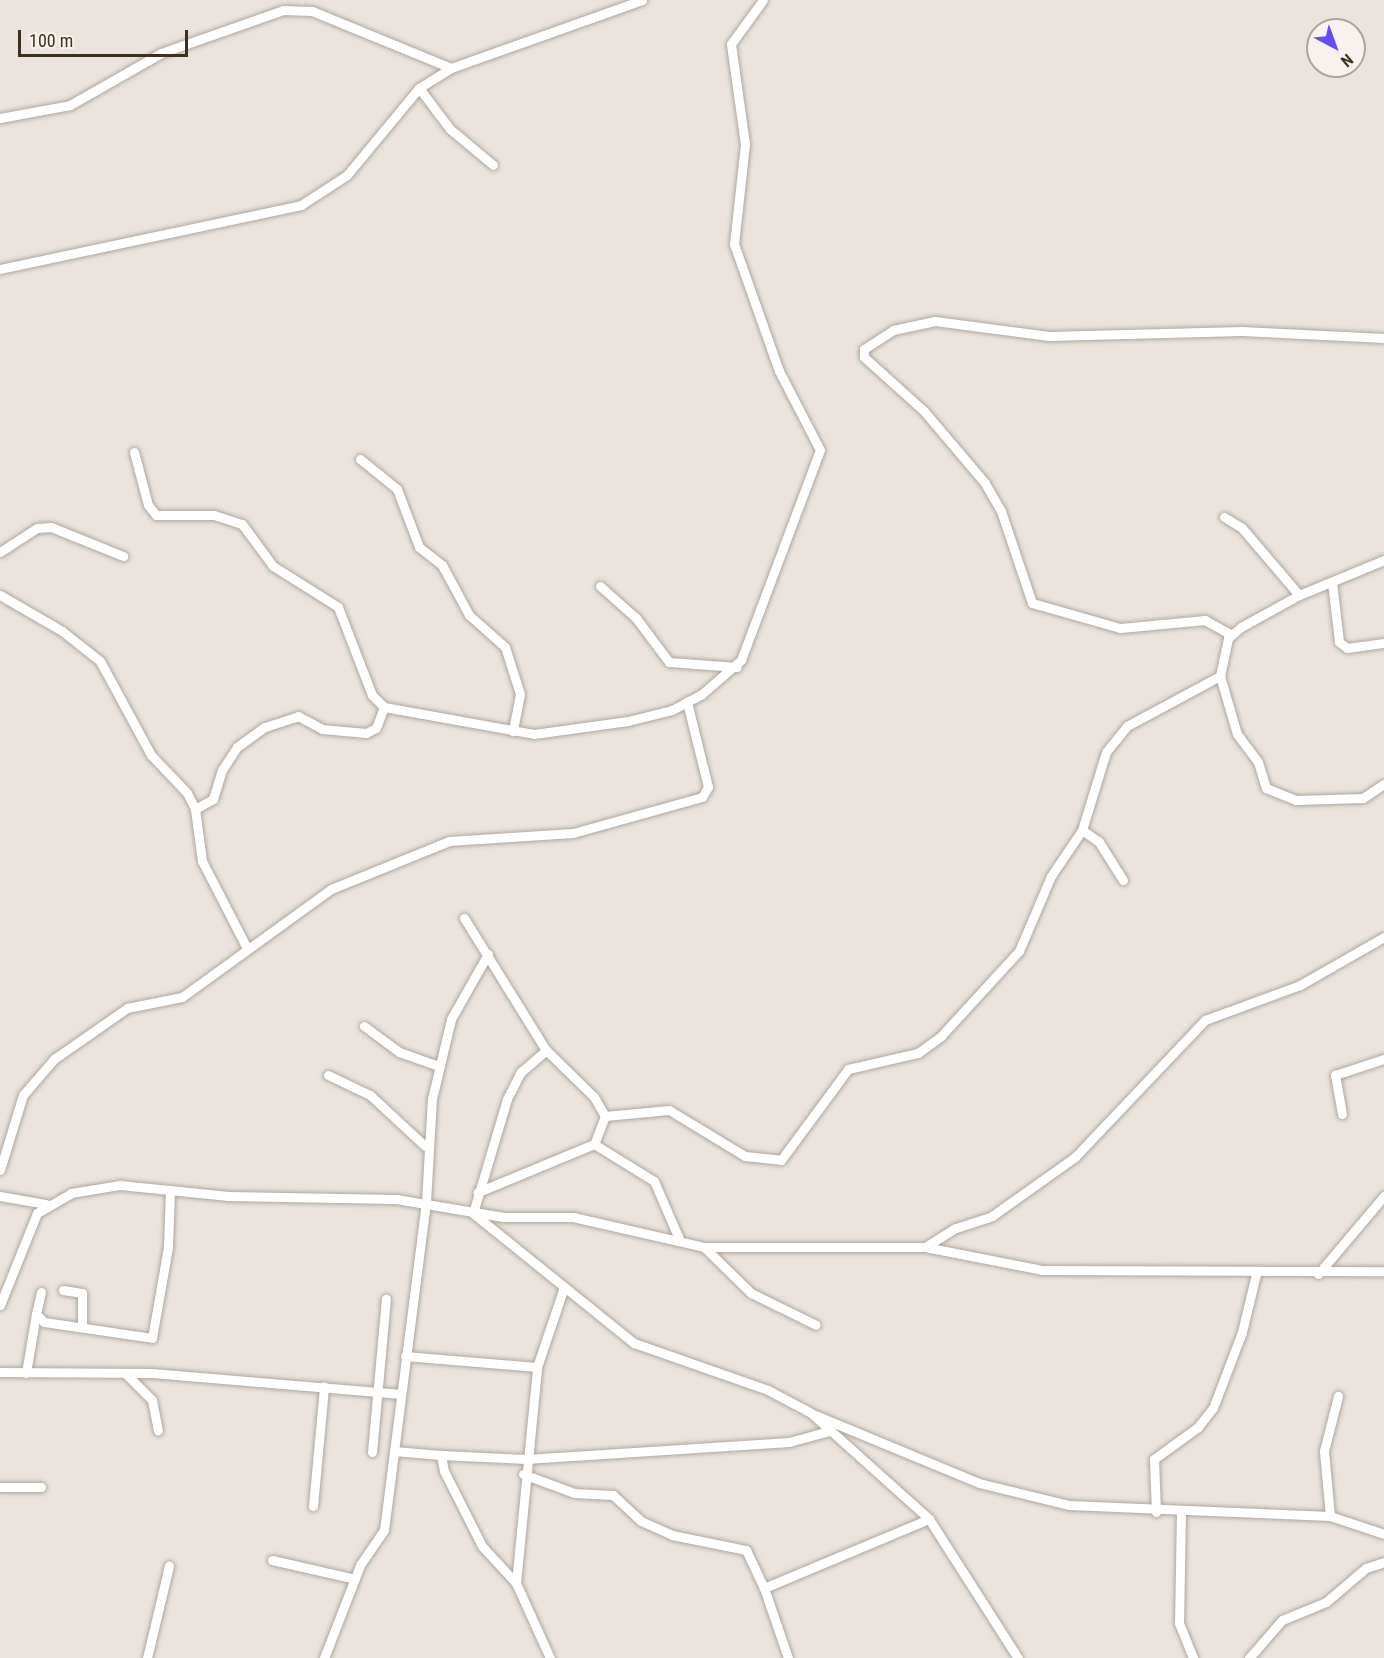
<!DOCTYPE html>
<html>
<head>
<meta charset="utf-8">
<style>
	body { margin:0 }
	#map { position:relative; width:1384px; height:1658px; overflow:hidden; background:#ebe4de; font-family:"Roboto Condensed",sans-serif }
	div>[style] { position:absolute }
	.roads { filter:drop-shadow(0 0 2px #afa79d) drop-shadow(0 0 2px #afa79d) }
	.street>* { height:9px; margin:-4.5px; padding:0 4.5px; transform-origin:4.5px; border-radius:4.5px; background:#fff }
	span { translate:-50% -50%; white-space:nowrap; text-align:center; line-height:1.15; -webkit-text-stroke:5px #f7f2ee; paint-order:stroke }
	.north { position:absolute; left:1306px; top:18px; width:60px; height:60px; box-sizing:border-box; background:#f7f2ee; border:2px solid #aca59b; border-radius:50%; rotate:139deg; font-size:16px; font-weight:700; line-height:24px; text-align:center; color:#3b311e }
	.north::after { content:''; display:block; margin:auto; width:21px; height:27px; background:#644bfc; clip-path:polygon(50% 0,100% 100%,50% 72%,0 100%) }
	.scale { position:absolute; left:18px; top:30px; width:170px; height:27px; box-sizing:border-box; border:3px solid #3b311e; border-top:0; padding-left:8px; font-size:18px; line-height:21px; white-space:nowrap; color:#3b311e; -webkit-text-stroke:4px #f7f2ee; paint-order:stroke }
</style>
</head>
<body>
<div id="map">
	<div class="roads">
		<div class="street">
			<div style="left:419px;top:88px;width:51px;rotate:52.9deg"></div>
			<div style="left:450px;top:129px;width:56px;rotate:39.9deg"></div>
			<div style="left:0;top:118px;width:71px;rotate:-10.5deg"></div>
			<div style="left:70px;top:105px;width:105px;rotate:-29.7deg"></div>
			<div style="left:161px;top:53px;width:129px;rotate:-19.4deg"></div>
			<div style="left:283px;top:10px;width:29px;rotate:2deg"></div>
			<div style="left:312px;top:11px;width:150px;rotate:22.3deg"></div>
			<div style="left:451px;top:68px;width:203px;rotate:-19.6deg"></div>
			<div style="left:0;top:269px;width:308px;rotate:-12deg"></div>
			<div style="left:301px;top:205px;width:55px;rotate:-33.1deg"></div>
			<div style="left:347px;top:175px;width:113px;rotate:-50.4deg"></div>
			<div style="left:419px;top:88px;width:38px;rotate:-32deg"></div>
			<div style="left:134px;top:452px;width:55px;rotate:75.2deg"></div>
			<div style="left:148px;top:505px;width:13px;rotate:51deg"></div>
			<div style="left:156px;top:515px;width:58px"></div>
			<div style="left:214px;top:515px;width:29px;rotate:18deg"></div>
			<div style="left:242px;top:524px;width:52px;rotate:53.6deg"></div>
			<div style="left:273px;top:566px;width:77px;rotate:32.2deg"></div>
			<div style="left:338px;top:607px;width:94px;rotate:68.9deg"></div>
			<div style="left:372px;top:695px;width:17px;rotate:45deg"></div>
			<div style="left:384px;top:707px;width:152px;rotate:10.2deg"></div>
			<div style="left:534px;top:734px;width:95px;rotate:-7.9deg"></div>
			<div style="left:628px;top:721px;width:45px;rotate:-14deg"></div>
			<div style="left:672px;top:710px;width:34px;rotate:-28deg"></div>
			<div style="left:702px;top:694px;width:52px;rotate:-41.1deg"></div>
			<div style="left:741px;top:660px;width:224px;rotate:-69.4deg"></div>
			<div style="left:820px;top:450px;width:89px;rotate:-117.4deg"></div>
			<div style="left:779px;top:371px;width:135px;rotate:-109.5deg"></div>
			<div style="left:734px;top:244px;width:101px;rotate:-83.7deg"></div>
			<div style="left:745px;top:144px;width:101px;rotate:-98deg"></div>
			<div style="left:731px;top:44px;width:54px;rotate:-54deg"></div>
			<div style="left:360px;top:459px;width:48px;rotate:39deg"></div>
			<div style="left:397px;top:489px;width:62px;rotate:69.2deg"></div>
			<div style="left:419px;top:547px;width:29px;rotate:38deg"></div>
			<div style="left:442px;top:565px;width:57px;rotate:61.6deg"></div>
			<div style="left:469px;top:615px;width:48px;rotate:41.6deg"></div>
			<div style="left:505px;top:647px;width:49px;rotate:72.3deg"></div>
			<div style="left:520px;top:694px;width:38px;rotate:101deg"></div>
			<div style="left:1224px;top:517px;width:21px;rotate:31deg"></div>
			<div style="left:1242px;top:528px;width:88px;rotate:49.6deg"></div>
			<div style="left:0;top:552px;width:44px;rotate:-33deg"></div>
			<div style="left:37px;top:528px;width:14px;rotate:-4deg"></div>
			<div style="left:51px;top:527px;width:78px;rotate:21.9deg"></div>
			<div style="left:1332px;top:582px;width:60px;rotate:83.3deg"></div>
			<div style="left:1339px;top:642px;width:10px;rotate:37deg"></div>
			<div style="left:1347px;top:648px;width:37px;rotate:-8deg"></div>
			<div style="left:600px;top:586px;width:48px;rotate:41.6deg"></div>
			<div style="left:636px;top:618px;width:55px;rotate:53.1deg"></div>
			<div style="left:669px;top:662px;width:68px;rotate:4.2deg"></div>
			<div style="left:0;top:595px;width:72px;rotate:30.1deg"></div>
			<div style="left:62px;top:631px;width:48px;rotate:38.3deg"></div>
			<div style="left:100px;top:661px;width:107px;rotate:61.5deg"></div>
			<div style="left:151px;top:755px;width:52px;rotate:46.5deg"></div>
			<div style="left:187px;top:793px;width:18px;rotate:63deg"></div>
			<div style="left:195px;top:809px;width:52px;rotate:82.3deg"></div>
			<div style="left:202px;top:861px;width:98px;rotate:62.7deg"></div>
			<div style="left:1230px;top:634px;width:29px;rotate:-151deg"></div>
			<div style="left:1205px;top:620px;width:85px;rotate:174.6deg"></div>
			<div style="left:1120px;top:628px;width:91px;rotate:-164.1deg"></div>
			<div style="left:1032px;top:603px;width:97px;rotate:-108.6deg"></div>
			<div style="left:1001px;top:511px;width:32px;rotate:-120deg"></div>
			<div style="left:985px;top:483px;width:94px;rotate:-130.3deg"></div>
			<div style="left:924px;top:411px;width:81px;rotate:-138deg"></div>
			<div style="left:864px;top:357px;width:8px;rotate:-90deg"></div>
			<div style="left:864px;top:349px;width:35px;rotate:-33deg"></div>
			<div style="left:893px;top:330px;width:43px;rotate:-12.1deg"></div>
			<div style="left:935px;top:321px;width:115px;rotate:7.5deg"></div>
			<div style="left:1049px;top:336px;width:193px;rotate:-1.5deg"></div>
			<div style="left:1242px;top:331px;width:142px;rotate:2.8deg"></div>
			<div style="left:1220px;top:676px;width:60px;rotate:73.7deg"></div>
			<div style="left:1237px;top:734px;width:35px;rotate:53deg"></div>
			<div style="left:1258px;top:762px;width:27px;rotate:73deg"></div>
			<div style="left:1266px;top:788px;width:32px;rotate:22deg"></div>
			<div style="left:1296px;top:800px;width:67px;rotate:-1.7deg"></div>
			<div style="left:1363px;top:798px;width:25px;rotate:-34deg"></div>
			<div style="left:195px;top:809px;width:21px;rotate:-29deg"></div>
			<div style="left:213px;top:799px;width:30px;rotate:-73deg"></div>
			<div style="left:222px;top:770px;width:27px;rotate:-57deg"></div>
			<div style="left:237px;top:747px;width:34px;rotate:-36deg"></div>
			<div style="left:265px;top:727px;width:35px;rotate:-18deg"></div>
			<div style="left:298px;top:716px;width:27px;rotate:28deg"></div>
			<div style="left:322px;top:729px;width:44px;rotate:5.2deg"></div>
			<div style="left:366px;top:733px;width:11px;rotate:-27deg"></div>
			<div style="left:376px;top:728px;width:22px;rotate:-69deg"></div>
			<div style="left:1082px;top:830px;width:21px;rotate:35deg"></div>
			<div style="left:1099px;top:842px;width:45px;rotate:57.7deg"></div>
			<div style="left:464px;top:918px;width:155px;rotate:58.2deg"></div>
			<div style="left:546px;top:1050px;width:67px;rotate:44.4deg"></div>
			<div style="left:594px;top:1097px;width:22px;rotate:60deg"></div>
			<div style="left:605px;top:1116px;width:30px;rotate:111deg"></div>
			<div style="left:594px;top:1144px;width:126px;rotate:157.5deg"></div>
			<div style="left:364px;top:1026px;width:44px;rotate:36.6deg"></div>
			<div style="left:399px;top:1052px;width:42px;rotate:19.3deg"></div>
			<div style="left:328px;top:1075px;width:47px;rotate:25.5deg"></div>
			<div style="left:370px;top:1095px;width:75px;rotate:42.8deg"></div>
			<div style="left:1342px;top:1114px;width:40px;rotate:-100deg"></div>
			<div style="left:1335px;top:1075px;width:52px;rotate:-18.1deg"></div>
			<div style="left:605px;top:1116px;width:64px;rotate:-5.4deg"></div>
			<div style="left:669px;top:1110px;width:89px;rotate:31.2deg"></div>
			<div style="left:745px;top:1156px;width:36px;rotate:6deg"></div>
			<div style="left:781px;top:1160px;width:113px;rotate:-53.6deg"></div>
			<div style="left:848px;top:1069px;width:72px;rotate:-12.9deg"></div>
			<div style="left:918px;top:1053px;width:29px;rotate:-36deg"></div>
			<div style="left:941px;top:1036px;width:115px;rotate:-47.5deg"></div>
			<div style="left:1019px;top:951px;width:82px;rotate:-66.9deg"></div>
			<div style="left:1051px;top:876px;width:55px;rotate:-56deg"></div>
			<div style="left:1082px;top:830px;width:82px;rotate:-72.9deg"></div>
			<div style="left:1106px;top:752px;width:33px;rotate:-51deg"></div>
			<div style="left:1127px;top:726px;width:106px;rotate:-28.3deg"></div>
			<div style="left:1220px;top:676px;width:39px;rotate:-78deg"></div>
			<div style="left:1228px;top:638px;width:17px;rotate:-40deg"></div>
			<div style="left:1241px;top:627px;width:66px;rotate:-28.9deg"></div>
			<div style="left:1299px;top:595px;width:92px;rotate:-22.4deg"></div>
			<div style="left:594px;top:1144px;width:70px;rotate:31.7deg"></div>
			<div style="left:654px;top:1181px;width:65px;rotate:66.6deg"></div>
			<div style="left:0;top:1170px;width:78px;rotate:-73deg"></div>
			<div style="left:23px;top:1095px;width:48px;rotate:-49.3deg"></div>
			<div style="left:54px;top:1059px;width:89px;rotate:-34.9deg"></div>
			<div style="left:127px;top:1008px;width:56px;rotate:-11.3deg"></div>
			<div style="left:182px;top:997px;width:184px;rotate:-35.9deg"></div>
			<div style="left:331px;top:889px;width:127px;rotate:-22.1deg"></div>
			<div style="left:449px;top:841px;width:124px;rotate:-3.7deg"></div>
			<div style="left:573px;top:833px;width:134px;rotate:-15.6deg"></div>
			<div style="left:702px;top:797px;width:12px;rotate:-59deg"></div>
			<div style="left:708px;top:787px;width:88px;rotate:-103.9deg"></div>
			<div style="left:0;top:1196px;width:47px;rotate:9.9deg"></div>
			<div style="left:473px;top:1213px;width:119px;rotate:-73.4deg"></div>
			<div style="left:507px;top:1099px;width:30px;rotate:-63deg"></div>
			<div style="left:521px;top:1072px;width:33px;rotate:-41deg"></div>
			<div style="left:474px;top:1214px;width:206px;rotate:38.9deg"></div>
			<div style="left:634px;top:1343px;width:142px;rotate:19.3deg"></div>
			<div style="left:768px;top:1390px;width:49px;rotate:28.1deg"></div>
			<div style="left:811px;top:1413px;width:159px;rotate:41.9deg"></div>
			<div style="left:929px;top:1519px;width:165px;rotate:57.4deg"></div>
			<div style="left:704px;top:1247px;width:66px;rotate:44.4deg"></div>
			<div style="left:751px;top:1293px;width:72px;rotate:26.2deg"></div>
			<div style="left:925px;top:1247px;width:36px;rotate:-32deg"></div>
			<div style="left:956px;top:1228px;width:38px;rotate:-18deg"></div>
			<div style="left:992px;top:1216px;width:102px;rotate:-35.4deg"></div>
			<div style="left:1075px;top:1157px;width:189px;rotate:-46.5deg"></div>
			<div style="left:1205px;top:1020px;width:101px;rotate:-20.2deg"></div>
			<div style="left:1300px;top:985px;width:97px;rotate:-29.7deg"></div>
			<div style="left:1318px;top:1274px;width:102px;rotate:-49.8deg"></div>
			<div style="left:63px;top:1290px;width:19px;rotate:9deg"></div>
			<div style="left:82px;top:1293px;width:33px;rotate:90deg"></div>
			<div style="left:41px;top:1292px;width:23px;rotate:103deg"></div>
			<div style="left:36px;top:1314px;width:11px;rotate:45deg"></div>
			<div style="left:44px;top:1322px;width:109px;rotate:8.4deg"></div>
			<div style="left:152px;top:1338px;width:92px;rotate:-80deg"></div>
			<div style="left:168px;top:1247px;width:57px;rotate:-88deg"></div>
			<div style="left:0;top:1305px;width:99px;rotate:-68.1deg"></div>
			<div style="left:37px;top:1213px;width:39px;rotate:-30deg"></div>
			<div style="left:71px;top:1193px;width:50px;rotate:-9.3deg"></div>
			<div style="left:120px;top:1185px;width:109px;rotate:5.8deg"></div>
			<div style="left:228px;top:1196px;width:168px;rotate:1deg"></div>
			<div style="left:396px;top:1199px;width:109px;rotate:9.5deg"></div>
			<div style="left:503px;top:1217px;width:70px"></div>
			<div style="left:573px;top:1217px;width:134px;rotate:12.9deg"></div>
			<div style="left:704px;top:1247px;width:221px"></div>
			<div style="left:925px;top:1247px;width:119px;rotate:11.1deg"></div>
			<div style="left:1042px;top:1270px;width:342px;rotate:0.2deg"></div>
			<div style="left:405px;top:1356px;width:132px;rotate:4.8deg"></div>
			<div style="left:0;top:1372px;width:152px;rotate:0.4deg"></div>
			<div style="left:152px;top:1373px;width:250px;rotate:4.8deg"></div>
			<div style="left:26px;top:1373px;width:60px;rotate:-80.4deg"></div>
			<div style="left:126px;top:1374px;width:37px;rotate:45deg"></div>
			<div style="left:152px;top:1400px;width:31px;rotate:79deg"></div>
			<div style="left:815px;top:1415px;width:178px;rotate:22.5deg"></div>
			<div style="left:979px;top:1483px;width:93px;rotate:13.7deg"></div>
			<div style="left:1069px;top:1505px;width:261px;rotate:2.4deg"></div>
			<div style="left:1330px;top:1516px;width:57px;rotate:18.4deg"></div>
			<div style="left:394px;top:1451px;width:47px;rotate:4.9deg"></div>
			<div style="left:372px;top:1452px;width:154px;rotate:-84.8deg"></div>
			<div style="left:523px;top:1474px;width:54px;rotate:20.4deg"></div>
			<div style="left:574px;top:1493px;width:39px;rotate:3deg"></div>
			<div style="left:613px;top:1495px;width:38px;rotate:43deg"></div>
			<div style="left:641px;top:1521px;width:34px;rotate:24deg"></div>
			<div style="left:672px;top:1535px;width:76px;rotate:11.5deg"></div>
			<div style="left:746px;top:1550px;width:42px;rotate:64.7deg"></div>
			<div style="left:0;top:1487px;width:41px"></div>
			<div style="left:313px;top:1506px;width:120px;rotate:-84.7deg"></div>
			<div style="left:1181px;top:1511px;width:112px;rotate:91deg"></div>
			<div style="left:1179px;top:1623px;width:38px;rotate:68deg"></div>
			<div style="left:1156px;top:1512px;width:53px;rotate:-92.2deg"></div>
			<div style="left:1154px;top:1459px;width:54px;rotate:-36deg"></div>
			<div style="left:1198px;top:1427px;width:24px;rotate:-52deg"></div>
			<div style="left:1213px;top:1408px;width:81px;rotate:-69.1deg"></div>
			<div style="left:1242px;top:1332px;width:60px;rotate:-76.4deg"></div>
			<div style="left:1330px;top:1516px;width:65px;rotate:-95.3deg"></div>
			<div style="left:1324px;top:1451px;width:57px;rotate:-75.7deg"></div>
			<div style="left:272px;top:1560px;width:85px;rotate:12.9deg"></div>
			<div style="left:516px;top:1583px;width:50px;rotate:-132.6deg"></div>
			<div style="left:482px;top:1546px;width:84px;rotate:-116.9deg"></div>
			<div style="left:444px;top:1471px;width:16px;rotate:-101deg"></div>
			<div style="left:441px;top:1455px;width:85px;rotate:2.7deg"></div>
			<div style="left:526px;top:1459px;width:264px;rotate:-3.7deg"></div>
			<div style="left:789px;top:1442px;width:41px;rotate:-15.4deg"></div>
			<div style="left:147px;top:1658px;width:95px;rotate:-76.6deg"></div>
			<div style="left:324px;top:1658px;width:100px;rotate:-68.8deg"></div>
			<div style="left:360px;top:1565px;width:42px;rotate:-55.6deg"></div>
			<div style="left:384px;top:1530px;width:331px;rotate:-82.7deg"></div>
			<div style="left:426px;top:1202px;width:103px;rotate:-86.7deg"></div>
			<div style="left:432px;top:1099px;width:82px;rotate:-76.6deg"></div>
			<div style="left:451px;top:1019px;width:75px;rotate:-60.4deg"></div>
			<div style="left:550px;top:1658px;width:82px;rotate:-114.4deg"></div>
			<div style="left:516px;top:1583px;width:217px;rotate:-84.4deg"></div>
			<div style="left:537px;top:1367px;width:81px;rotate:-71.3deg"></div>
			<div style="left:788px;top:1658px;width:74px;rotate:-108.9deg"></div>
			<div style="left:764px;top:1588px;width:179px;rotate:-22.7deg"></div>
			<div style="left:1249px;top:1658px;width:50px;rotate:-49deg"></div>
			<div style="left:1282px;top:1620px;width:48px;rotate:-22.2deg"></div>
			<div style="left:1326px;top:1602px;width:52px;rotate:-40.4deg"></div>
			<div style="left:1366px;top:1568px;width:19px;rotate:-18deg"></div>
		</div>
	</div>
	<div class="north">N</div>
	<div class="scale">100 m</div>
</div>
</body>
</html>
